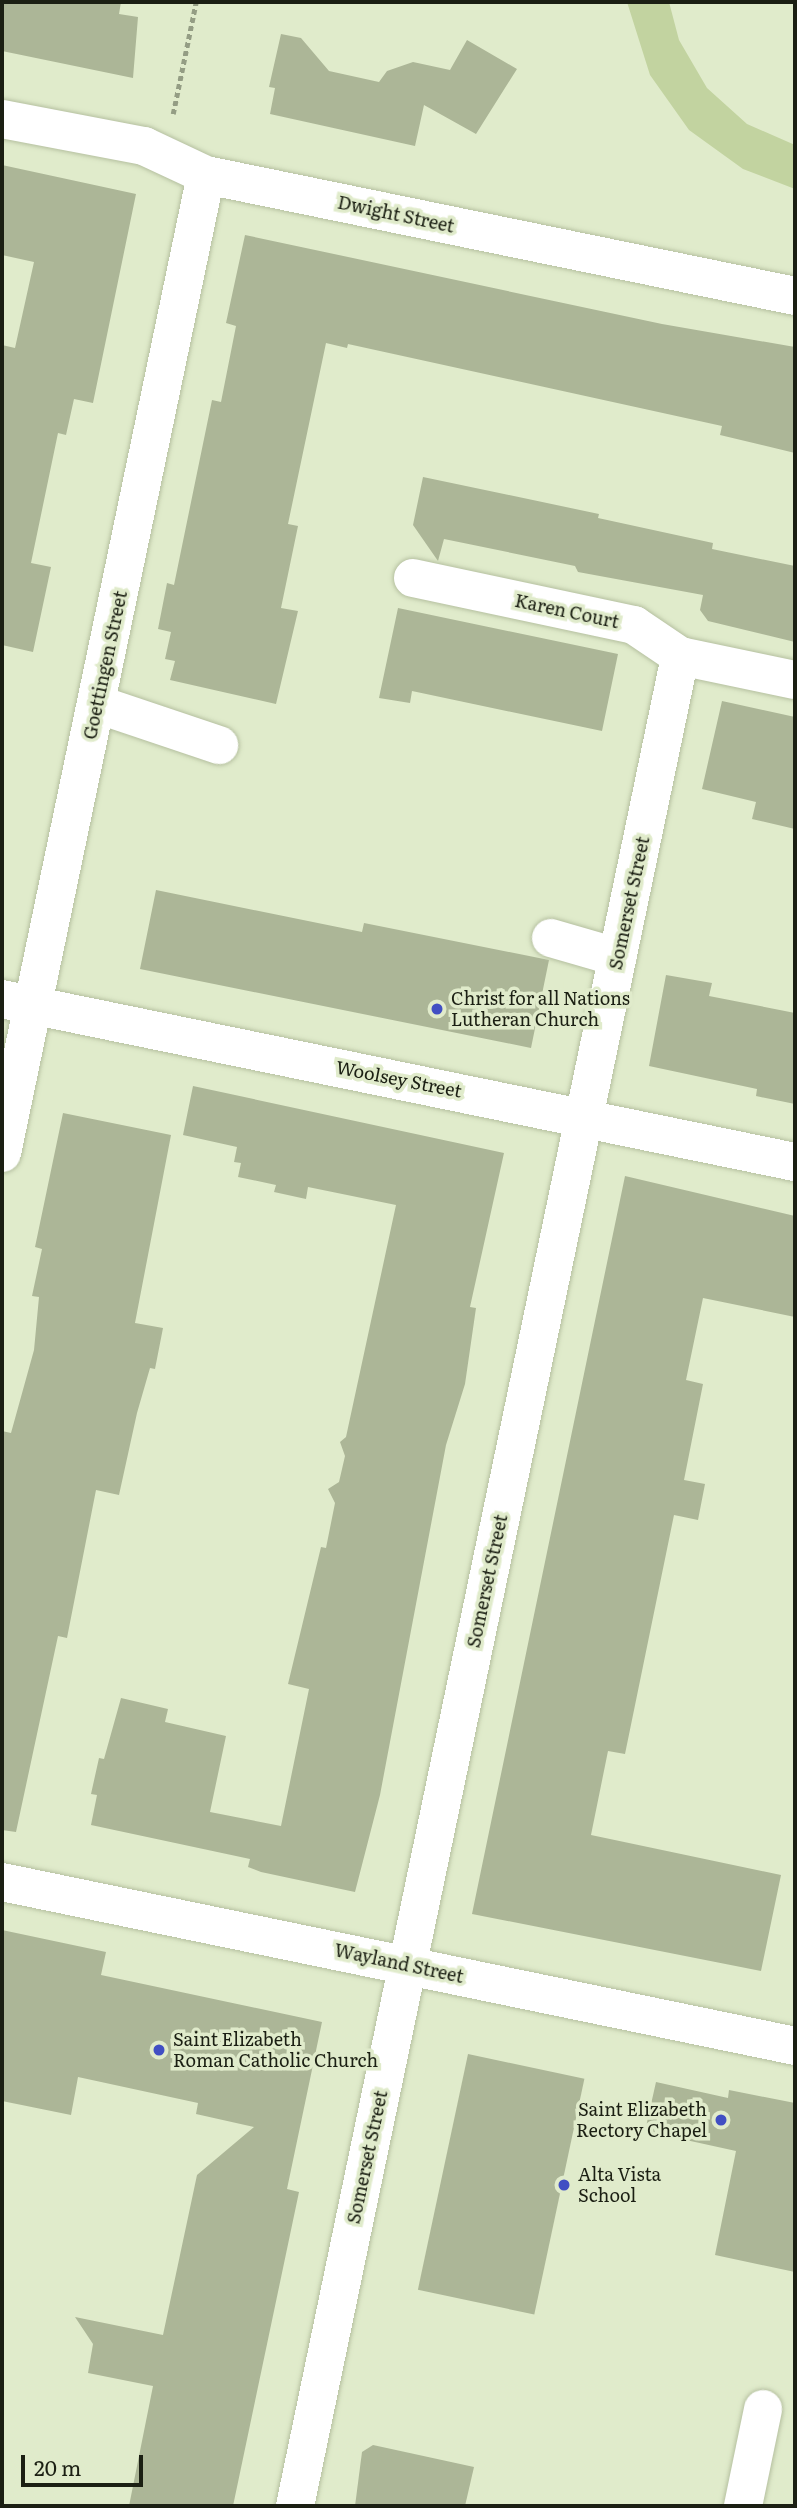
<!DOCTYPE html>
<html>
<head>
<meta charset="utf-8">
<style>
	body { margin:0 }
	#map { position:relative; width:797px; height:2508px; overflow:hidden; background:#e0ebcb; font-family:Literata,serif }
	div>[style] { position:absolute }
	.green>* { inset:0; background:#c2d3a0 }
	.building>* { inset:0; background:#acb697; transform-origin:0 0 }
	.path>* { height:4.5px; margin-top:-2.25px; transform-origin:0; background:repeating-linear-gradient(90deg,#949d84 0 5px,transparent 0 8.5px) }
	.roads { filter:drop-shadow(0 0 2px #b5c0a0) drop-shadow(0 0 2px #b5c0a0) }
	.minor>* { height:38px; margin:-19px; padding:0 19px; transform-origin:19px; border-radius:19px; background:#fff }
	.dots>* { width:19px; height:19px; translate:-50% -50%; box-sizing:border-box; border:4px solid #e0ebcb; border-radius:50% }
	span { translate:-50% -50%; white-space:nowrap; text-align:center; line-height:1.15; -webkit-text-stroke:7px #e0ebcb; paint-order:stroke }
	.street-label { font-size:18px; color:#1b1f13 }
	.poi-label { font-size:18px; color:#1b1f13 }
	.left { translate:0 -50%; text-align:left }
	.right { translate:-100% -50%; text-align:right }
	.frame { position:absolute; inset:0; border:4px solid #1b1f13; pointer-events:none }
	.scale { position:absolute; left:21px; top:2455px; width:122px; height:32px; box-sizing:border-box; border:4px solid #1b1f13; border-top:0; padding-left:9px; font-size:21px; line-height:24px; white-space:nowrap; color:#1b1f13; -webkit-text-stroke:5px #e0ebcb; paint-order:stroke }
</style>
</head>
<body>
<div id="map">
	<div class="green">
		<div style="clip-path:polygon(627px 2px,669px 2px,679px 40px,707px 88px,747px 124px,795px 145px,795px 189px,743px 169px,689px 130px,650px 75px)"></div>
	</div>
	<div class="building">
		<div style="clip-path:polygon(2px 2px,121px 2px,119px 14px,138px 17px,133px 78px,2px 51px)"></div>
		<div style="clip-path:polygon(281px 34px,301px 38px,329px 71px,379px 82px,387px 71px,413px 62px,450px 70px,467px 40px,517px 69px,476px 134px,424px 105px,415px 146px,270px 114px,275px 88px,269px 87px)"></div>
		<div style="clip-path:polygon(2px 165px,136px 194px,93px 403px,74px 399px,66px 435px,58px 433px,31px 563px,51px 567px,33px 652px,2px 645px,2px 345px,15px 348px,34px 262px,2px 255px)"></div>
		<div style="clip-path:polygon(245px 235px,662px 324px,795px 347px,795px 453px,720px 435px,722px 426px,348px 344px,347px 348px,326px 343px,288px 524px,298px 526px,281px 608px,298px 611px,276px 704px,170px 680px,175px 661px,165px 659px,171px 632px,158px 629px,167px 583px,174px 585px,212px 400px,221px 402px,236px 326px,226px 323px)"></div>
		<div style="clip-path:polygon(423px 477px,599px 514px,598px 518px,713px 543px,712px 549px,795px 566px,795px 642px,708px 621px,700px 610px,703px 595px,578px 572px,575px 566px,444px 539px,438px 561px,413px 525px)"></div>
		<div style="clip-path:polygon(398px 608px,618px 654px,602px 731px,412px 691px,410px 703px,379px 698px)"></div>
		<div style="clip-path:polygon(722px 701px,795px 717px,795px 829px,752px 819px,756px 802px,702px 789px)"></div>
		<div style="clip-path:polygon(156px 890px,362px 932px,364px 923px,549px 960px,531px 1048px,140px 969px)"></div>
		<div style="clip-path:polygon(666px 975px,712px 983px,709px 996px,795px 1013px,795px 1104px,756px 1096px,757px 1089px,649px 1066px)"></div>
		<div style="clip-path:polygon(193px 1086px,504px 1153px,470px 1307px,476px 1308px,465px 1384px,446px 1445px,380px 1795px,355px 1892px,261px 1872px,248px 1867px,250px 1859px,91px 1825px,97px 1795px,91px 1794px,99px 1758px,104px 1759px,121px 1698px,168px 1709px,165px 1722px,226px 1736px,210px 1812px,281px 1826px,309px 1689px,288px 1684px,321px 1547px,326px 1548px,335px 1503px,328px 1489px,339px 1482px,345px 1456px,340px 1442px,346px 1437px,396px 1205px,308px 1187px,306px 1199px,274px 1192px,276px 1185px,238px 1177px,241px 1163px,234px 1162px,237px 1147px,183px 1135px)"></div>
		<div style="clip-path:polygon(63px 1113px,171px 1135px,135px 1323px,163px 1328px,155px 1369px,150px 1368px,137px 1413px,119px 1495px,96px 1490px,67px 1638px,58px 1636px,16px 1832px,2px 1830px,2px 1431px,11px 1433px,34px 1350px,39px 1297px,32px 1296px,42px 1249px,35px 1247px)"></div>
		<div style="clip-path:polygon(625px 1176px,795px 1216px,795px 1317px,703px 1298px,686px 1380px,703px 1384px,684px 1480px,705px 1484px,698px 1520px,674px 1515px,625px 1754px,608px 1751px,591px 1835px,781px 1875px,761px 1971px,472px 1914px)"></div>
		<div style="clip-path:polygon(2px 1930px,106px 1952px,101px 1975px,322px 2022px,287px 2189px,299px 2192px,233px 2506px,129px 2506px,153px 2386px,88px 2373px,93px 2344px,75px 2317px,163px 2335px,197px 2175px,254px 2127px,196px 2114px,198px 2103px,78px 2077px,71px 2115px,2px 2101px)"></div>
		<div style="left:468px;top:2054px;width:119px;height:241px;rotate:12deg"></div>
		<div style="clip-path:polygon(656px 2082px,728px 2098px,729px 2090px,795px 2103px,795px 2272px,715px 2255px,736px 2151px,645px 2131px)"></div>
		<div style="clip-path:polygon(373px 2445px,474px 2467px,465px 2506px,355px 2506px,362px 2452px)"></div>
	</div>
	<div class="path">
		<div style="left:173px;top:114px;width:114px;rotate:-78.4deg"></div>
	</div>
	<div class="roads">
		<div class="minor">
			<div style="left:2px;top:119px;width:145px;rotate:10.8deg"></div>
			<div style="left:144px;top:146px;width:68px;rotate:25.1deg"></div>
			<div style="left:206px;top:175px;width:601px;rotate:11.61deg"></div>
			<div style="left:413px;top:578px;width:226px;rotate:12deg"></div>
			<div style="left:634px;top:625px;width:55px;rotate:34deg"></div>
			<div style="left:680px;top:656px;width:117px;rotate:11.8deg"></div>
			<div style="left:97px;top:704px;width:129px;rotate:18.6deg"></div>
			<div style="left:551px;top:938px;width:69px;rotate:16.1deg"></div>
			<div style="left:2px;top:999px;width:810px;rotate:11.62deg"></div>
			<div style="left:2px;top:1153px;width:999px;rotate:-78.22deg"></div>
			<div style="left:2px;top:1882px;width:810px;rotate:11.68deg"></div>
			<div style="left:295px;top:2506px;width:1890px;rotate:-78.24deg"></div>
			<div style="left:743px;top:2506px;width:99px;rotate:-78.3deg"></div>
		</div>
	</div>
	<div class="dots">
		<div style="left:437px;top:1009px;background:#414fc3"></div>
		<div style="left:159px;top:2050px;background:#414fc3"></div>
		<div style="left:721px;top:2120px;background:#414fc3"></div>
		<div style="left:564px;top:2185px;background:#414fc3"></div>
	</div>
	<div class="street-label">
		<span style="left:396px;top:214px;rotate:12deg">Dwight Street</span>
		<span style="left:567px;top:611px;rotate:12deg">Karen Court</span>
		<span style="left:105px;top:665px;rotate:-78deg">Goettingen Street</span>
		<span style="left:629px;top:903px;rotate:-78deg">Somerset Street</span>
		<span style="left:399px;top:1079px;rotate:11deg">Woolsey Street</span>
		<span style="left:487px;top:1581px;rotate:-78deg">Somerset Street</span>
		<span style="left:399px;top:1963px;rotate:12deg">Wayland Street</span>
		<span style="left:367px;top:2157px;rotate:-78deg">Somerset Street</span>
	</div>
	<div class="poi-label">
		<span class="left" style="left:451px;top:1009px">Christ for all Nations<br>Lutheran Church</span>
		<span class="left" style="left:173px;top:2050px">Saint Elizabeth<br>Roman Catholic Church</span>
		<span class="right" style="left:707px;top:2120px">Saint Elizabeth<br>Rectory Chapel</span>
		<span class="left" style="left:578px;top:2185px">Alta Vista<br>School</span>
	</div>
	<div class="frame"></div>
	<div class="scale">20 m</div>
</div>
</body>
</html>
